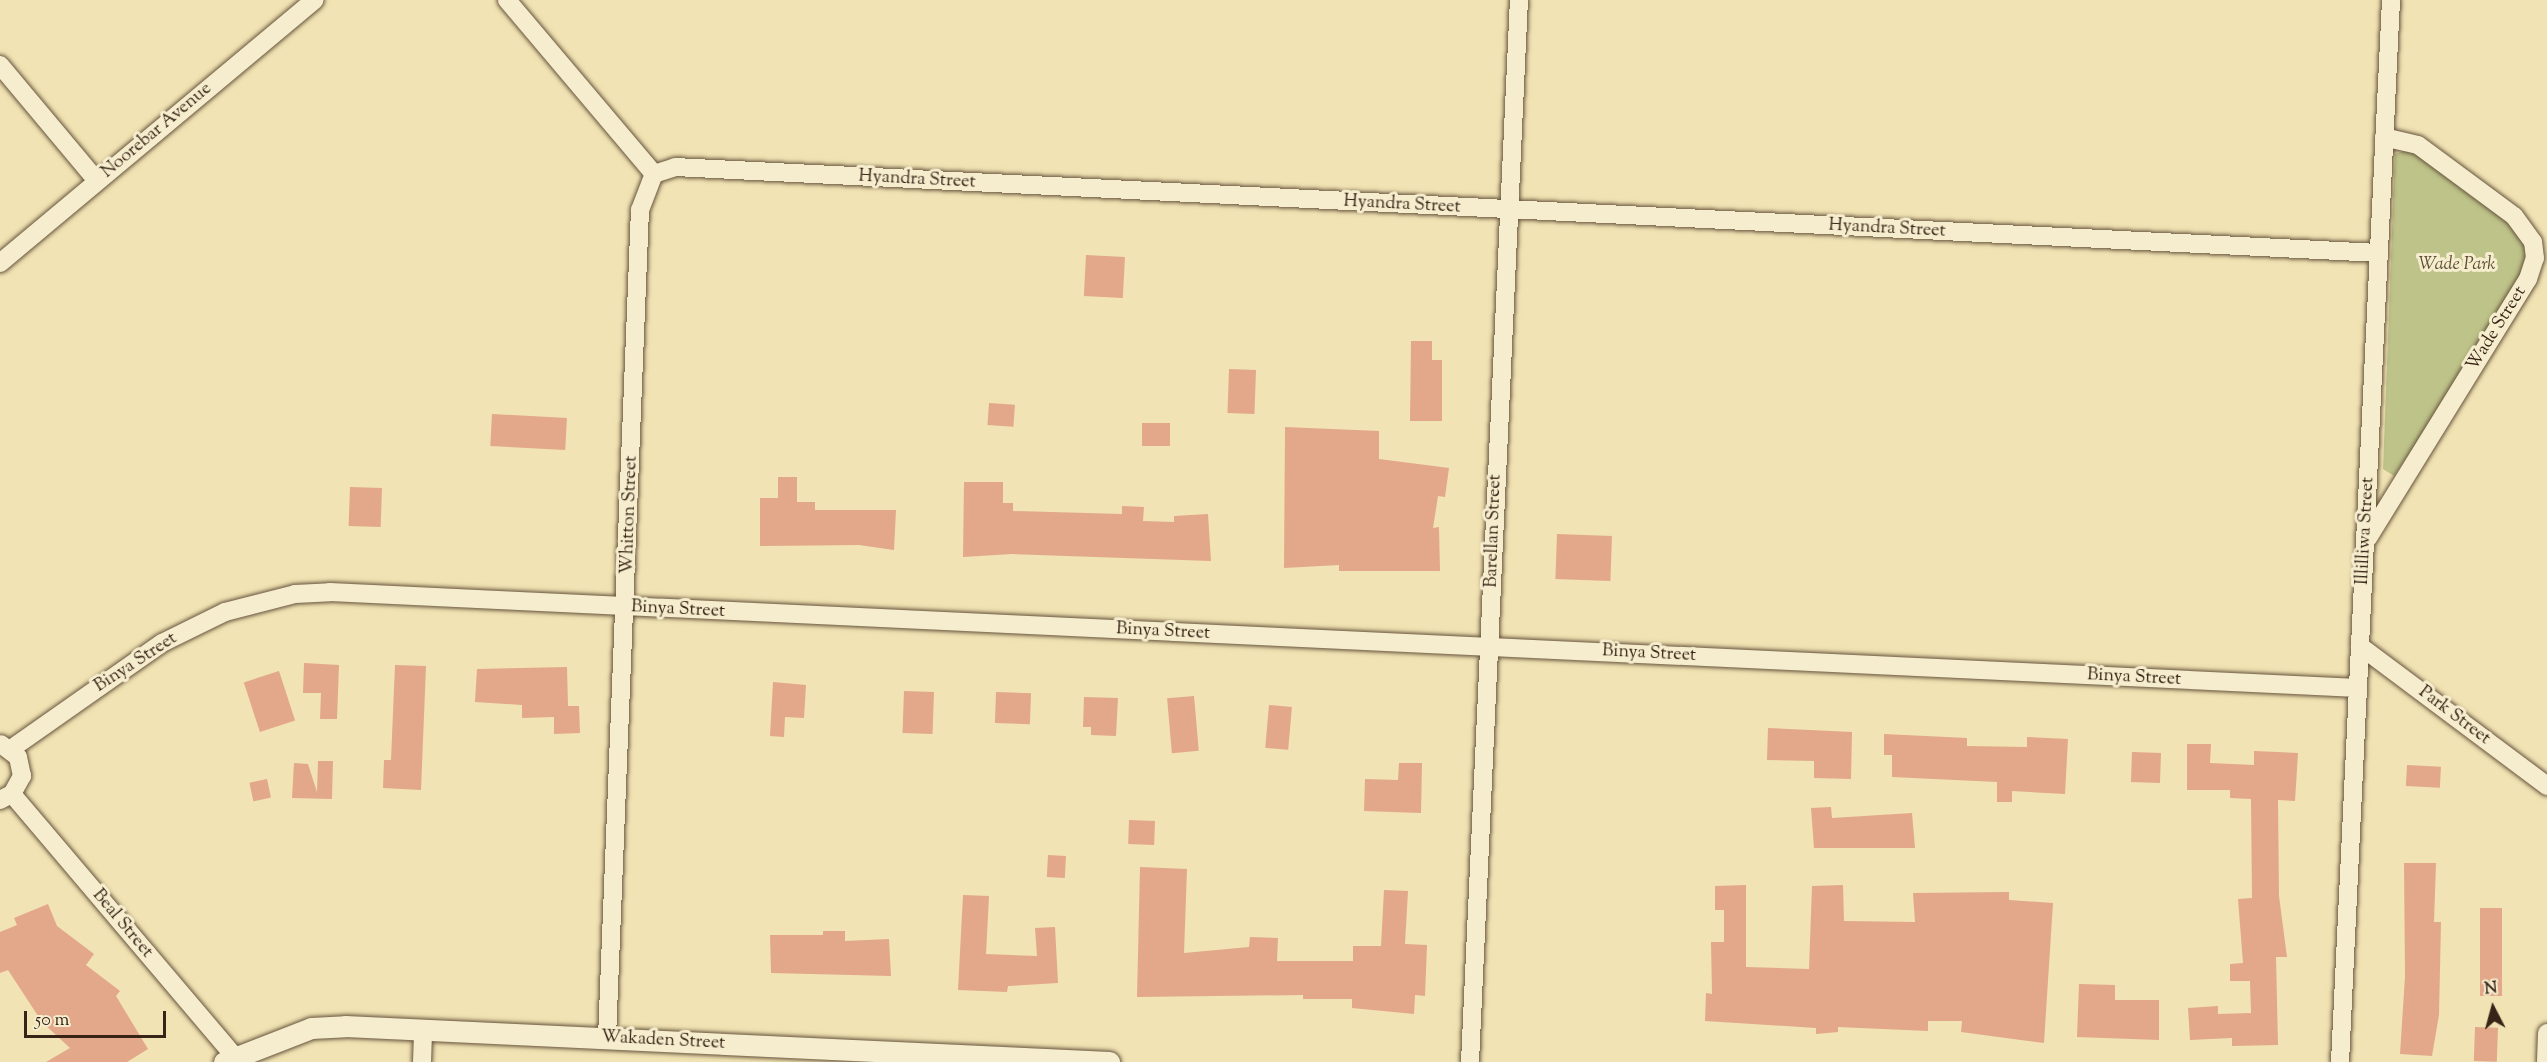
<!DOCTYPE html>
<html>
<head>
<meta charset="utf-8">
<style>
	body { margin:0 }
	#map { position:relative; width:2547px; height:1062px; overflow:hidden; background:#f1e3b3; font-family:"Sorts Mill Goudy",serif }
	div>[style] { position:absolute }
	.green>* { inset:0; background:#bec389 }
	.building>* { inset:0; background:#e2a889; transform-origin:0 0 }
	.roads { filter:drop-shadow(0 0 2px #66543d) drop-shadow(0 0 2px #66543d) }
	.minor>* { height:18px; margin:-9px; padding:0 9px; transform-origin:9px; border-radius:9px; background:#f6edce }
	.tertiary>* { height:21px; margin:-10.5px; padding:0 10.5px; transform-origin:10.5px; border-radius:10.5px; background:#f6edce }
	span { translate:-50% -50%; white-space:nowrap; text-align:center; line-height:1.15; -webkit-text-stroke:6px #f6edce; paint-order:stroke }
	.street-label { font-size:18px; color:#372416 }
	.park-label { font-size:18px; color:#594c33; font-style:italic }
	.north { position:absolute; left:2463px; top:978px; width:60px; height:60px; -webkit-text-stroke:4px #f6edce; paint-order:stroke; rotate:354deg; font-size:16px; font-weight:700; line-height:24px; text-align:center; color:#372416 }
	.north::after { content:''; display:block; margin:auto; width:21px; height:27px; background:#372416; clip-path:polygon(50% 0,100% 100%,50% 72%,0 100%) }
	.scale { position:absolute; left:24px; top:1011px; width:142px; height:27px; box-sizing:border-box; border:3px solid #372416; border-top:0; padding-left:8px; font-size:18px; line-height:21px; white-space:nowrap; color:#372416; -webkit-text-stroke:4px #f6edce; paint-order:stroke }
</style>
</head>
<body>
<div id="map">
	<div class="green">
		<div style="clip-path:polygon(2410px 149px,2516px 223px,2525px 237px,2528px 279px,2394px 476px,2383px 469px,2395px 154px)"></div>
	</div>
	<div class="building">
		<div style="left:1086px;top:255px;width:39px;height:41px;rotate:3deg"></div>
		<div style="clip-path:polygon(1411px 341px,1432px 341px,1432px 360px,1442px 360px,1442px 421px,1410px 421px)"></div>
		<div style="left:1229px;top:369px;width:27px;height:44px;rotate:2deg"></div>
		<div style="left:989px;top:403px;width:26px;height:22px;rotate:4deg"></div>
		<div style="left:492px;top:414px;width:75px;height:32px;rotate:3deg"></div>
		<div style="left:1142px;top:423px;width:28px;height:23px"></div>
		<div style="clip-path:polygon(1285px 427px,1379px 431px,1379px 459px,1449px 468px,1445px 497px,1438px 496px,1433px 528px,1439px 527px,1440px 571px,1339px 571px,1339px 565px,1284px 568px)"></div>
		<div style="clip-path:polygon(778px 477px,797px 477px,797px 502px,815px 502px,815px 510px,896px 510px,894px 550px,859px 545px,760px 546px,760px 498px,778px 498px)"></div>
		<div style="clip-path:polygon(964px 482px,1003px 482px,1003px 503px,1013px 503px,1013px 511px,1122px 514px,1122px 506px,1144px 507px,1143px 521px,1174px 522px,1174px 516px,1208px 514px,1211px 561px,1012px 554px,963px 557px)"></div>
		<div style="left:350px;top:487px;width:32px;height:39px;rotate:2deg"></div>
		<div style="left:1557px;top:534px;width:55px;height:45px;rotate:2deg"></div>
		<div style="clip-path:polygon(304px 663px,339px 665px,337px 719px,320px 719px,321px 693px,303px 693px)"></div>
		<div style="clip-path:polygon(395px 665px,426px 666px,421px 790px,383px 788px,384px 760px,391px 760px)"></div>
		<div style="clip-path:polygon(567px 667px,568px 706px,579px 706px,580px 733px,554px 734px,554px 717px,522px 718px,522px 705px,475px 702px,477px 669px)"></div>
		<div style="left:279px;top:671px;width:52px;height:37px;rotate:72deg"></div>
		<div style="clip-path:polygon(773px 682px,806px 685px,804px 718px,785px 717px,784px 737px,770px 736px)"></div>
		<div style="left:904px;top:691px;width:30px;height:42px;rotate:2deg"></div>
		<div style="left:996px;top:692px;width:35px;height:31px;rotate:2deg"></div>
		<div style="left:1194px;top:696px;width:55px;height:27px;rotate:85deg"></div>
		<div style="clip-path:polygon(1084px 697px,1118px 698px,1116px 736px,1091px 735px,1091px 727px,1083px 727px)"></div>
		<div style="left:1269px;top:705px;width:23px;height:43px;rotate:5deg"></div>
		<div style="clip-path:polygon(1768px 728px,1852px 732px,1851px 779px,1814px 778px,1814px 761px,1767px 760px)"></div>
		<div style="clip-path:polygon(1884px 734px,1967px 738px,1967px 746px,2027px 747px,2027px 737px,2068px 739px,2065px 794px,2012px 791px,2012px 802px,1997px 802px,1997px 782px,1892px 777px,1892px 755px,1884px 755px)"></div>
		<div style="clip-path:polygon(2187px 744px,2211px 744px,2210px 763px,2254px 765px,2254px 751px,2298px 753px,2295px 801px,2278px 800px,2279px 896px,2287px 957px,2276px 957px,2278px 1045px,2232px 1046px,2232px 1038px,2190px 1040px,2188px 1008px,2218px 1006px,2218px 1014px,2251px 1013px,2250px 981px,2230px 981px,2230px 964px,2243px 963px,2238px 899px,2252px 898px,2251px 799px,2230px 798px,2230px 790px,2187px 790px)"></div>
		<div style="left:2132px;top:752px;width:29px;height:30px;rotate:2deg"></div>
		<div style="clip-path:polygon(318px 761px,333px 761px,332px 799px,292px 798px,294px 763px,308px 764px,317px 792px)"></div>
		<div style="clip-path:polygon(1399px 763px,1422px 763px,1421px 813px,1364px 811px,1365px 779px,1398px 780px)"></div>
		<div style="left:2407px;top:765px;width:34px;height:21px;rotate:3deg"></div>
		<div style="left:267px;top:779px;width:19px;height:18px;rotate:78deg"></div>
		<div style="clip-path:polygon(1831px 807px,1832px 818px,1912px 813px,1915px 848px,1814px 848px,1811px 808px)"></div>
		<div style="left:1129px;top:820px;width:26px;height:24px;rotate:2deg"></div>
		<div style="left:1048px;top:855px;width:18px;height:22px;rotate:3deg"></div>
		<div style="clip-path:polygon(2404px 863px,2436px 863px,2434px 922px,2441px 922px,2439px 1015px,2432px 1056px,2400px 1054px,2405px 977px)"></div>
		<div style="clip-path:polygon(1140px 867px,1187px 869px,1184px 953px,1249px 947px,1250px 937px,1278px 938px,1277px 961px,1353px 961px,1353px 946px,1381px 946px,1384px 890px,1408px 891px,1405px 944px,1427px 945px,1425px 996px,1415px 995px,1414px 1014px,1352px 1008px,1352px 999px,1303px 999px,1303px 995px,1137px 997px)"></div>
		<div style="clip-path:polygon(1746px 885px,1746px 967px,1809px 969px,1812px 886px,1843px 885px,1844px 921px,1915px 922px,1913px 893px,2009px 892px,2009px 900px,2053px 903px,2044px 1043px,1961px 1032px,1962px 1021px,1928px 1021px,1928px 1031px,1838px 1027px,1838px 1032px,1816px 1034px,1816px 1028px,1705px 1021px,1706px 993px,1712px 994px,1711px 942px,1724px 942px,1724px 910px,1715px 910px,1715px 886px)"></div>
		<div style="clip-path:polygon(963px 895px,989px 896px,986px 954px,1037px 956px,1035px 928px,1055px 927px,1058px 983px,1008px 986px,1007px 992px,958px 990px)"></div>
		<div style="clip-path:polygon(48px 904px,57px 926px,94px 954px,86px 965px,120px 991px,116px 996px,148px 1049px,127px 1062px,46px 1062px,70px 1048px,42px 1022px,8px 970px,0 973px,0 932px,17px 925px,14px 918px)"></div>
		<div style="left:2480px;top:908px;width:22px;height:88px"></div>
		<div style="clip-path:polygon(823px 931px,845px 931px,845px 941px,889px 939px,891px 976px,771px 973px,770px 935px,823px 935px)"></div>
		<div style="clip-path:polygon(2079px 984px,2115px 985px,2115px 1000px,2159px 1000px,2159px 1040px,2077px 1037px)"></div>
		<div style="left:2475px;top:1027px;width:23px;height:34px;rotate:2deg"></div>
	</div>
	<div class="roads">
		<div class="minor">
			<div style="left:507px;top:0;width:228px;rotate:49.8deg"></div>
			<div style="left:0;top:65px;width:151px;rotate:50.1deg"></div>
			<div style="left:654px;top:174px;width:22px;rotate:-18deg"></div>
			<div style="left:675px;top:167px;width:1705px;rotate:2.89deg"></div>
			<div style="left:0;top:263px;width:410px;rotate:-39.9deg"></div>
			<div style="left:2368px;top:538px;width:304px;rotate:-58.3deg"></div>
			<div style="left:2528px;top:279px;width:22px;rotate:-72deg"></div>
			<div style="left:2535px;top:258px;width:16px;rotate:-97deg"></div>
			<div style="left:2533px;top:242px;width:32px;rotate:-126deg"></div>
			<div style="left:2514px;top:216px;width:119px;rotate:-143.5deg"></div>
			<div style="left:2418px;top:145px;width:35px;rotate:-167deg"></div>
			<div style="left:2360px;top:646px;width:234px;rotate:36.8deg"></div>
			<div style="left:11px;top:749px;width:184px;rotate:-35.1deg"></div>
			<div style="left:162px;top:643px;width:70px;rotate:-26.2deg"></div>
			<div style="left:225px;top:612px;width:72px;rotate:-14.4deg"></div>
			<div style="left:295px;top:594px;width:35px;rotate:-3deg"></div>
			<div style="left:330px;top:592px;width:2030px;rotate:2.71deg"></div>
			<div style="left:12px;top:794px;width:342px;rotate:49.7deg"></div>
			<div style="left:0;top:800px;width:13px;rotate:-27deg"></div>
			<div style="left:12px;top:794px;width:21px;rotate:-61deg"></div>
			<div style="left:22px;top:776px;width:19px;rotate:-102deg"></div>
			<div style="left:18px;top:757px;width:21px;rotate:-143deg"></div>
			<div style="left:607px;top:1038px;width:829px;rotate:-87.72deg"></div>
			<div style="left:640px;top:210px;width:39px;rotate:-69deg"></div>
			<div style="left:422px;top:1062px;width:33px;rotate:-88deg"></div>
			<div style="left:1470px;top:1062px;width:1063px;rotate:-87.36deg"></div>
			<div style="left:2340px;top:1062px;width:1063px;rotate:-87.25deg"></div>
			<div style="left:2546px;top:1062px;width:29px;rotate:-88deg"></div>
		</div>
		<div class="tertiary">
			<div style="left:224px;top:1062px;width:93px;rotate:-21.3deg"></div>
			<div style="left:311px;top:1028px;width:34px;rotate:-3deg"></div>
			<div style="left:345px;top:1026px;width:765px;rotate:2.7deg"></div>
		</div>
	</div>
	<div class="street-label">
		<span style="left:157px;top:131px;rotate:-40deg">Noorebar Avenue</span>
		<span style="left:917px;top:180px;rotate:3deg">Hyandra Street</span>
		<span style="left:1402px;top:205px;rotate:3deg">Hyandra Street</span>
		<span style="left:1887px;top:229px;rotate:3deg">Hyandra Street</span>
		<span style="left:2497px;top:329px;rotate:-58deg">Wade Street</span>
		<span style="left:630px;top:515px;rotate:-88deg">Whitton Street</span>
		<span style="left:1494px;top:531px;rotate:-88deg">Barellan Street</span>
		<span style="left:2366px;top:531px;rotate:-87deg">Illilliwa Street</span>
		<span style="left:678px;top:610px;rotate:3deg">Binya Street</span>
		<span style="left:1163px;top:632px;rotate:3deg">Binya Street</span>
		<span style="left:1649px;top:654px;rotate:3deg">Binya Street</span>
		<span style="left:136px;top:663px;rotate:-33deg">Binya Street</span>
		<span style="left:2134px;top:678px;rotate:3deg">Binya Street</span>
		<span style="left:2454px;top:716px;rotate:37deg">Park Street</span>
		<span style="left:122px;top:924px;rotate:50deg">Beal Street</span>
		<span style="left:663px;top:1041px;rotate:3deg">Wakaden Street</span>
	</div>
	<div class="park-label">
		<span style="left:2457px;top:265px">Wade Park</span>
	</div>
	<div class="north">N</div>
	<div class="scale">50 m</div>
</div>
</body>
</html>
